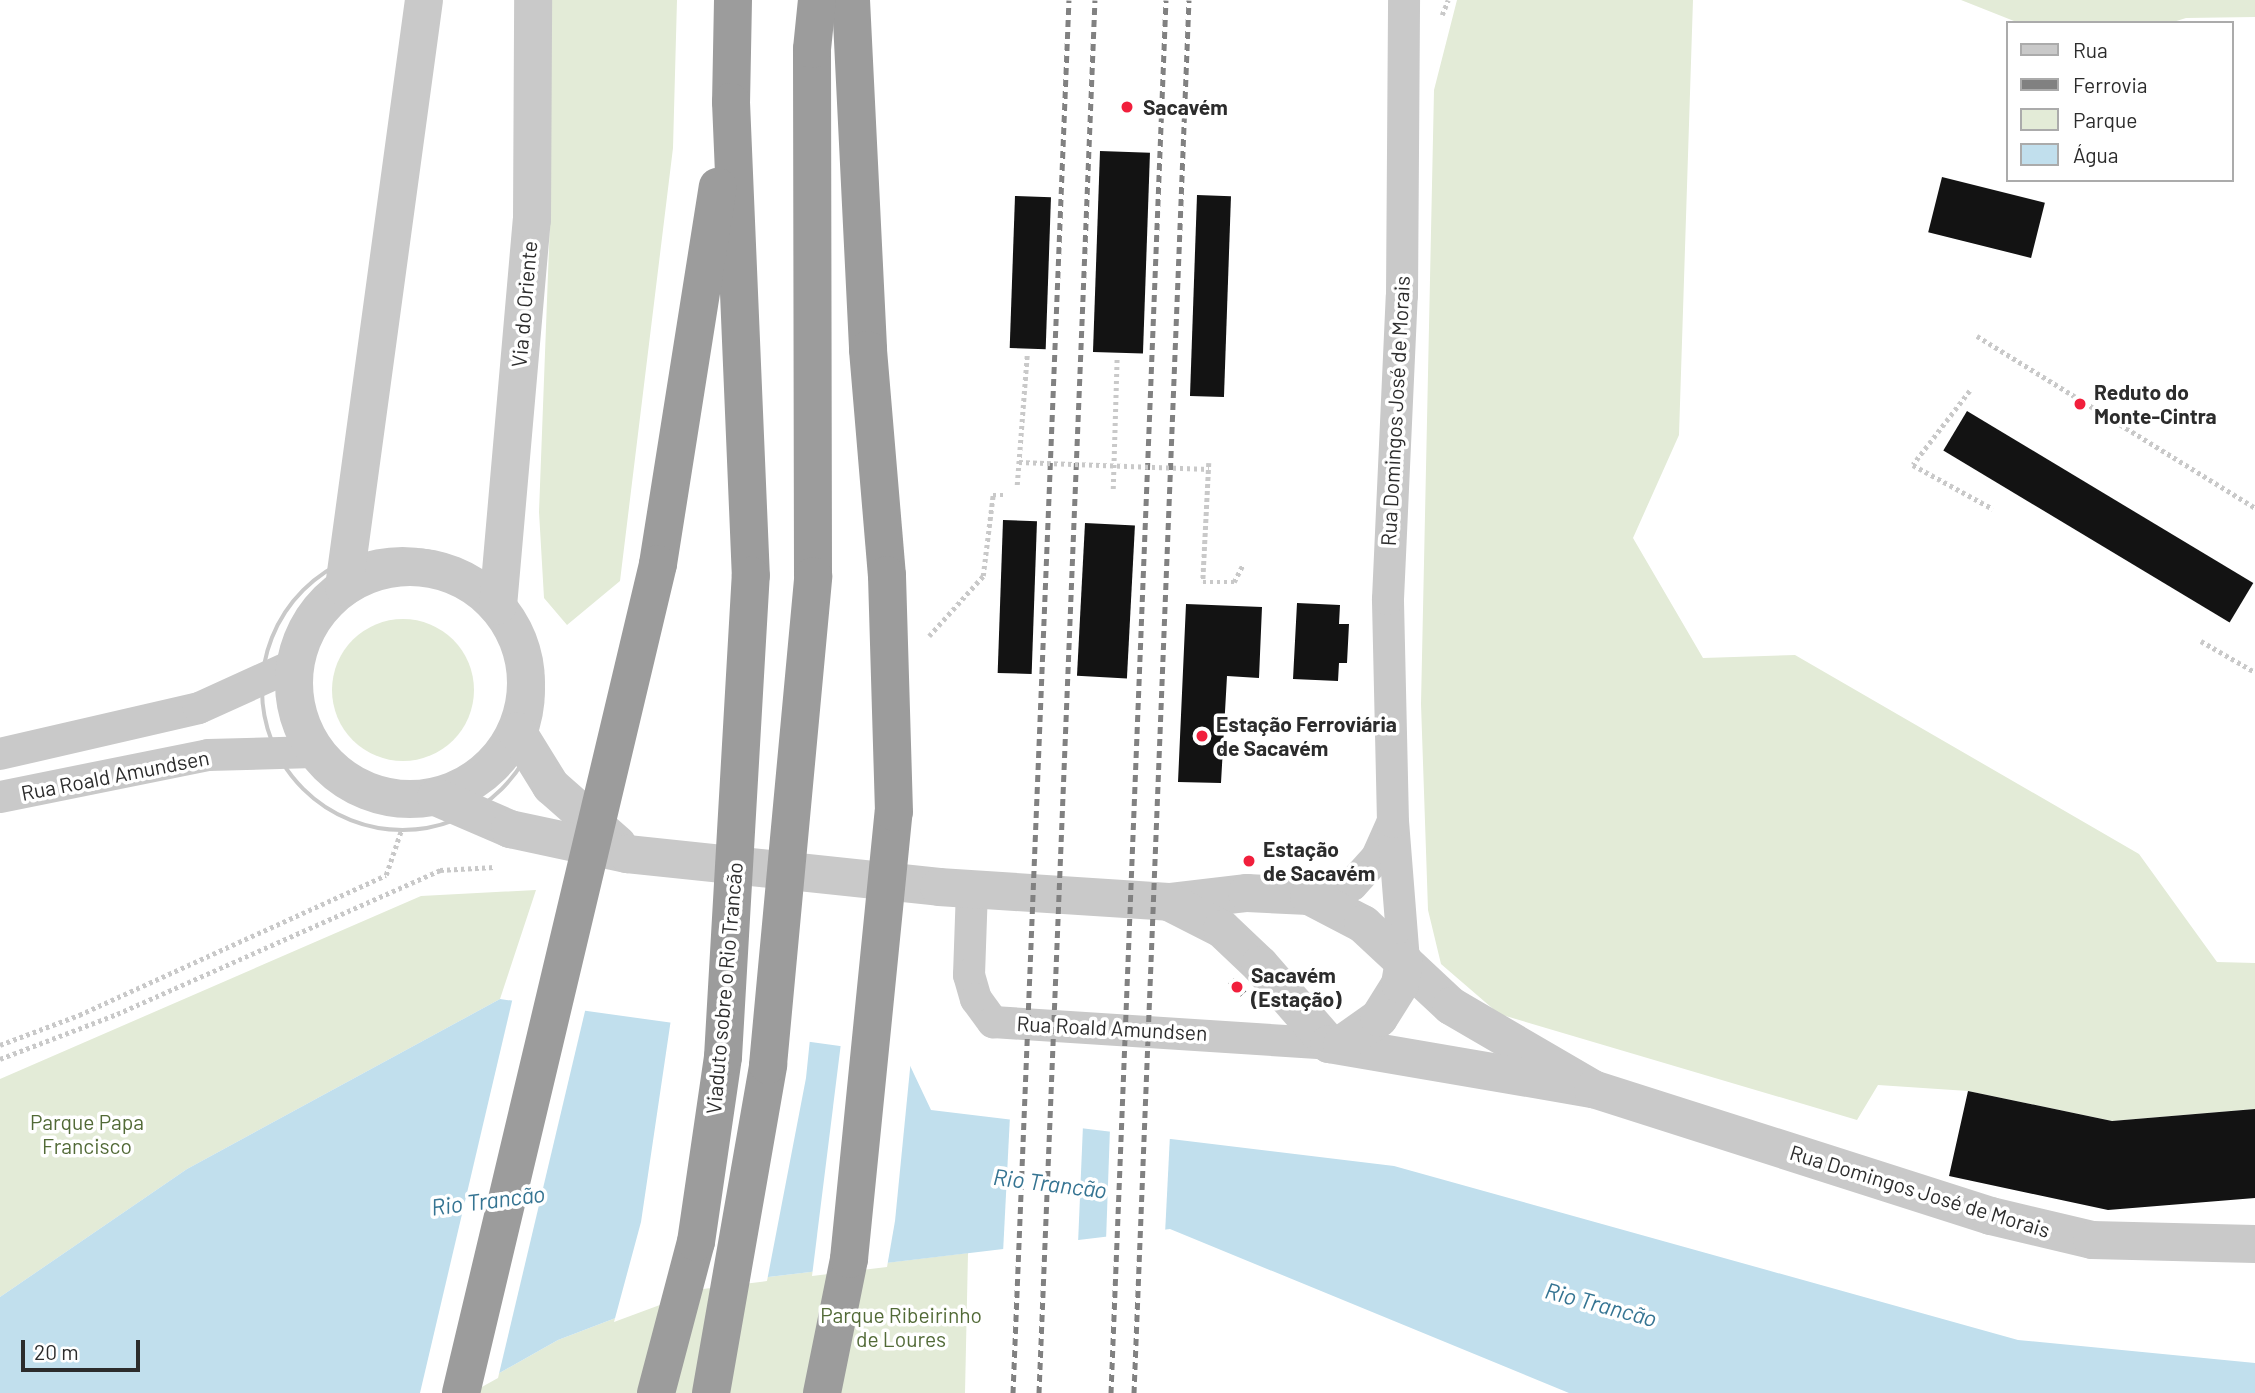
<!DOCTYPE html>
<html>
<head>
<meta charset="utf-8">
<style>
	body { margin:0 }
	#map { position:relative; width:2255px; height:1393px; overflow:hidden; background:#fff; font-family:Barlow,sans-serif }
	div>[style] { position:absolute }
	.green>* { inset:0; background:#e3ebd7 }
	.round { border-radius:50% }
	.water>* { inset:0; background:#c1dfed }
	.pier>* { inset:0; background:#fff }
	.building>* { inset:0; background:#131313; transform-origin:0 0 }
	.path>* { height:4.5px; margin-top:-2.25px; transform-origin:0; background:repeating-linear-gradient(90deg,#c9c9c9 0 3.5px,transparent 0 7px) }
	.path>.ring { margin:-2.25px; padding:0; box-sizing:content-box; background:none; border:4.5px solid #c9c9c9; border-radius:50% }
	.minor>* { height:32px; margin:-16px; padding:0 16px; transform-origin:16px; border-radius:16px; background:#c9c9c9 }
	.tertiary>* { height:38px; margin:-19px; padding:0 19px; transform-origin:19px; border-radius:19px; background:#c9c9c9 }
	.tertiary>.ring { margin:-19px; padding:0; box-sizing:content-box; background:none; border:38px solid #c9c9c9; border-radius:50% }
	.trunk>* { height:38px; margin:-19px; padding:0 19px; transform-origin:19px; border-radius:19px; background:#9c9c9c }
	.rail>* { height:5px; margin-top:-2.5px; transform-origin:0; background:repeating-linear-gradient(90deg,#818181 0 7px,transparent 0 12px) }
	.path-bridge>* { height:4.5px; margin-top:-2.25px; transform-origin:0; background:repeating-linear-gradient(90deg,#c9c9c9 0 3.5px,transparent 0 7px) }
	.trunk-bridge>* { height:38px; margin:-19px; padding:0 19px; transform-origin:19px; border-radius:19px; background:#9c9c9c }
	.dots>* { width:19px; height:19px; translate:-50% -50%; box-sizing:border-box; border:4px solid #fff; border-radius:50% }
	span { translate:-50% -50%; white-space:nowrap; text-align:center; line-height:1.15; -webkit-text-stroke:7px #fff; paint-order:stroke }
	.poi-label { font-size:21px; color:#2c2c2c; font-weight:700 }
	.left { translate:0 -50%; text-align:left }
	.street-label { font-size:21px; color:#2c2c2c }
	.park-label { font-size:21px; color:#526a37 }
	.water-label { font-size:23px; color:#357492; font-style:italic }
	.legend { position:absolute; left:2006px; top:21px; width:228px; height:161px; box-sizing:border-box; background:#fff; border:2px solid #ababab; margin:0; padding:9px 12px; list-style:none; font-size:21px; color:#2c2c2c }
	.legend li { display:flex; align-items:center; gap:14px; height:35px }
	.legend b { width:35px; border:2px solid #ababab }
	.scale { position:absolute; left:21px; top:1340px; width:119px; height:32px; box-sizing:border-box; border:4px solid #2c2c2c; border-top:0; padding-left:9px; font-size:21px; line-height:24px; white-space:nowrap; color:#2c2c2c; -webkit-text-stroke:5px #fff; paint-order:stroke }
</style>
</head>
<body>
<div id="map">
	<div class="green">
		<div style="clip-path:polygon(550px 0,677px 0,673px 148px,620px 581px,567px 625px,544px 598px,539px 512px,550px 221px)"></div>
		<div style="clip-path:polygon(1457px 0,1693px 0,1679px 435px,1633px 538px,1703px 658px,1795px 655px,2139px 854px,2217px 962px,2255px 963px,2255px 1109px,2112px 1121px,1968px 1091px,1878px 1085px,1857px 1120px,1499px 1014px,1441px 964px,1428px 910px,1421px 704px,1434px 90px)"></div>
		<div style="clip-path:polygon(1961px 0,2255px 0,2255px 17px,2186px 18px,2170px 23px,2019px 23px)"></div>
		<div class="round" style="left:332px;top:619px;width:142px;height:142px"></div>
		<div style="clip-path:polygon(536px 890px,500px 999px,187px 1169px,0 1297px,0 1079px,421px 896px)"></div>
		<div style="clip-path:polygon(968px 1253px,965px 1393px,464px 1393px,558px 1340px,702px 1285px)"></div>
	</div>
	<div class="water">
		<div style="clip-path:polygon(500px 999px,905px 1055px,931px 1110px,1394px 1166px,2018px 1340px,2255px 1363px,2255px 1393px,1569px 1393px,1170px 1229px,702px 1285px,558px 1340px,464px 1393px,0 1393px,0 1297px,187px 1169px)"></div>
	</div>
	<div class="pier">
		<div style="clip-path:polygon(513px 997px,586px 1007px,498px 1378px,471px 1393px,420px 1393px)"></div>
		<div style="clip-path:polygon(671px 1019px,810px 1039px,806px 1078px,767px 1281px,703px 1289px,614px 1322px,641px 1222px)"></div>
		<div style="clip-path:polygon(841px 1043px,906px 1052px,911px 1059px,895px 1221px,887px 1267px,812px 1276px)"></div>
		<div style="clip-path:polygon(1010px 1116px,1083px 1125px,1078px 1244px,1003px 1253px)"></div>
		<div style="clip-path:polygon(1110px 1128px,1170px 1135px,1165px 1234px,1106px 1241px)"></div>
	</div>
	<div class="building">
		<div style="left:1100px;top:151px;width:50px;height:201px;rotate:2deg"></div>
		<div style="left:1942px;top:177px;width:106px;height:57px;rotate:14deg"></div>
		<div style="left:1197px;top:195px;width:34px;height:201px;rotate:2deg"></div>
		<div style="left:1015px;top:196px;width:36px;height:152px;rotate:2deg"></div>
		<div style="left:1967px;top:411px;width:334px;height:46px;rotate:31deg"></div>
		<div style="left:1003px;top:520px;width:34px;height:153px;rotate:2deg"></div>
		<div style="left:1085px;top:523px;width:50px;height:153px;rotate:3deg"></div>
		<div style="clip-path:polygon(1297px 603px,1340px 605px,1339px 624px,1349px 624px,1347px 663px,1339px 663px,1338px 681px,1293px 679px)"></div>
		<div style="clip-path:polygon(1186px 604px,1262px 607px,1259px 678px,1227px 676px,1221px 783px,1178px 782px)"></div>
		<div style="left:1234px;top:978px;width:18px;height:8px;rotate:47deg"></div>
		<div style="clip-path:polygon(1968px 1091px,2112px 1121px,2255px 1109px,2255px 1198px,2108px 1210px,1949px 1176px)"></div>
	</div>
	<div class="path">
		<div style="left:1442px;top:15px;width:16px;rotate:-68deg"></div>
		<div style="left:1977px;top:336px;width:327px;rotate:31.7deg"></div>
		<div style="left:1970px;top:391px;width:93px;rotate:127.6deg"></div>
		<div style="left:1913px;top:465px;width:91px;rotate:28.8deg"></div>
		<div style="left:1209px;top:463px;width:119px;rotate:92.9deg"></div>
		<div style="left:1203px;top:582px;width:31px"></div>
		<div style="left:1234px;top:582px;width:20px;rotate:-63deg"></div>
		<div style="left:1017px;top:485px;width:130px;rotate:-85.6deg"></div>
		<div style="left:1113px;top:489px;width:131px;rotate:-88.3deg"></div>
		<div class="ring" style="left:262px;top:549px;width:277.5px;height:277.5px"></div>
		<div style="left:929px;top:636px;width:81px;rotate:-48deg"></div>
		<div style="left:983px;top:576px;width:82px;rotate:-83deg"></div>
		<div style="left:993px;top:495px;width:11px"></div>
		<div style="left:2201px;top:641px;width:62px;rotate:29.9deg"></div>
		<div style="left:0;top:1045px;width:85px;rotate:-20.8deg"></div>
		<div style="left:79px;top:1015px;width:337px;rotate:-24.5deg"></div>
		<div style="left:386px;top:875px;width:46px;rotate:-71.2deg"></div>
		<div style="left:0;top:1059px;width:125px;rotate:-21deg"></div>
		<div style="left:117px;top:1014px;width:354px;rotate:-24deg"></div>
		<div style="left:440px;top:870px;width:55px;rotate:-3.1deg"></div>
	</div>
	<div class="minor">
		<div style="left:0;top:754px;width:204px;rotate:-13deg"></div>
		<div style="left:199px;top:708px;width:104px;rotate:-24.4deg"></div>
		<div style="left:0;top:797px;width:212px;rotate:-11.4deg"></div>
		<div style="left:208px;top:755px;width:106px;rotate:-1.6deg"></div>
		<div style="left:972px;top:889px;width:86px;rotate:92deg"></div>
		<div style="left:969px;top:975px;width:25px;rotate:74deg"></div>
		<div style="left:976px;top:999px;width:29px;rotate:54deg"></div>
		<div style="left:993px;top:1022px;width:337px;rotate:3.7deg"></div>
		<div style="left:1309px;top:896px;width:44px;rotate:-14.3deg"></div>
		<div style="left:1352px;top:885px;width:38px;rotate:-48deg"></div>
		<div style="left:1377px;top:857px;width:37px;rotate:-66deg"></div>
		<div style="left:1404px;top:961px;width:139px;rotate:-94.5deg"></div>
		<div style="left:1393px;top:822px;width:223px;rotate:-91.3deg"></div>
		<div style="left:1388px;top:599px;width:303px;rotate:-87.4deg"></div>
		<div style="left:1402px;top:296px;width:296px;rotate:-89.6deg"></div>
	</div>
	<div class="tertiary">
		<div class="ring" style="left:294px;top:567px;width:194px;height:194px"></div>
		<div style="left:344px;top:587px;width:592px;rotate:-82.24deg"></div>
		<div style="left:498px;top:606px;width:387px;rotate:-85deg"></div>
		<div style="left:532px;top:220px;width:220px;rotate:-89.7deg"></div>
		<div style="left:517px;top:731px;width:65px;rotate:58.3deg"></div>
		<div style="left:551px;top:786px;width:89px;rotate:41.4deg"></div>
		<div style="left:436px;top:797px;width:81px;rotate:23.4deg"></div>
		<div style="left:510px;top:829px;width:120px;rotate:12.1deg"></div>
		<div style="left:627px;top:854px;width:314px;rotate:6deg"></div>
		<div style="left:939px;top:887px;width:230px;rotate:3.7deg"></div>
		<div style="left:1169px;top:902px;width:79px;rotate:-6.6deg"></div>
		<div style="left:1247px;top:893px;width:62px;rotate:2.8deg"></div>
		<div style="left:1309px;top:896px;width:61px;rotate:27.4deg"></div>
		<div style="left:1363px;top:924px;width:120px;rotate:43deg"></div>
		<div style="left:1451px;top:1006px;width:164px;rotate:30.3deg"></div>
		<div style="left:1169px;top:902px;width:59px;rotate:27deg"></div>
		<div style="left:1222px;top:929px;width:52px;rotate:43.5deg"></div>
		<div style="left:1260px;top:965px;width:105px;rotate:48.9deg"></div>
		<div style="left:1329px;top:1044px;width:268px;rotate:9.7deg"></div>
		<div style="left:1593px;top:1089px;width:418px;rotate:17.7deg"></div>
		<div style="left:1991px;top:1216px;width:104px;rotate:13.4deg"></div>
		<div style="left:2092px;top:1240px;width:163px;rotate:1.4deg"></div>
		<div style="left:1342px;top:1044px;width:45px;rotate:-35.1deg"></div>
		<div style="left:1379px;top:1018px;width:40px;rotate:-58deg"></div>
		<div style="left:1400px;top:984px;width:23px;rotate:-80deg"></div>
	</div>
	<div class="trunk">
		<div style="left:733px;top:0;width:102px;rotate:91.1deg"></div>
		<div style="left:731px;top:102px;width:474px;rotate:87.6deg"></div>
		<div style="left:851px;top:0;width:350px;rotate:87.2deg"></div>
		<div style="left:868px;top:350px;width:226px;rotate:85.2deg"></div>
		<div style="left:658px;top:564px;width:382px;rotate:-81deg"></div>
		<div style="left:813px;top:576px;width:527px;rotate:-90.11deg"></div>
		<div style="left:812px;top:49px;width:49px;rotate:-84.2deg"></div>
	</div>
	<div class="rail">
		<div style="left:1013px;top:1393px;width:1394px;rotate:-87.7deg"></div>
		<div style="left:1039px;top:1393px;width:1394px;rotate:-87.7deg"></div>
		<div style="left:1111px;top:1393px;width:1394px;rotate:-87.74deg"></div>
		<div style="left:1134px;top:1393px;width:1394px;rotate:-87.74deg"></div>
	</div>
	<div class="path-bridge">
		<div style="left:1019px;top:462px;width:190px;rotate:2.1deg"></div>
	</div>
	<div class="trunk-bridge">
		<div style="left:461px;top:1393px;width:852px;rotate:-76.63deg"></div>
		<div style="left:656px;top:1393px;width:156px;rotate:-75.2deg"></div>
		<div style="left:696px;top:1242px;width:187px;rotate:-81.7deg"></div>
		<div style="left:723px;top:1057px;width:482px;rotate:-86.7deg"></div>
		<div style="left:711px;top:1393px;width:333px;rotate:-80.1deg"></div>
		<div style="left:768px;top:1065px;width:491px;rotate:-84.7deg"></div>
		<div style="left:822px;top:1393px;width:137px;rotate:-78.6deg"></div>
		<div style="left:849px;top:1259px;width:449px;rotate:-84.3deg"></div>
		<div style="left:894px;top:812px;width:237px;rotate:-91.7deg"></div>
	</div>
	<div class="dots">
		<div style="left:1127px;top:107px;background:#f11f3c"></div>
		<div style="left:2080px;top:404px;background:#f11f3c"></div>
		<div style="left:1202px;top:736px;background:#f11f3c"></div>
		<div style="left:1249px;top:861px;background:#f11f3c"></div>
		<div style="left:1237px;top:987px;background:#f11f3c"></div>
	</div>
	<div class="poi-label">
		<span class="left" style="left:1143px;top:107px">Sacavém</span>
		<span class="left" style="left:2094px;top:404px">Reduto do<br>Monte-Cintra</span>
		<span class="left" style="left:1216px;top:736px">Estação Ferroviária<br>de Sacavém</span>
		<span class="left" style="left:1263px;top:861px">Estação<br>de Sacavém</span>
		<span class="left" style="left:1251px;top:987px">Sacavém<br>(Estação)</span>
	</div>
	<div class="street-label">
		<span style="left:524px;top:304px;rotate:-85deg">Via do Oriente</span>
		<span style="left:1395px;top:411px;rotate:-87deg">Rua Domingos José de Morais</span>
		<span style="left:115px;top:775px;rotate:-11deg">Rua Roald Amundsen</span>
		<span style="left:724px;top:988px;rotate:-85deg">Viaduto sobre o Rio Trancão</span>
		<span style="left:1112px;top:1028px;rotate:3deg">Rua Roald Amundsen</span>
		<span style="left:1920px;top:1191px;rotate:17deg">Rua Domingos José de Morais</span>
	</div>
	<div class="park-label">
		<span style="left:87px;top:1134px">Parque Papa<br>Francisco</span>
		<span style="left:901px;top:1327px">Parque Ribeirinho<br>de Loures</span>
	</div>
	<div class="water-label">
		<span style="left:1050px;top:1183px;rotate:7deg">Rio Trancão</span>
		<span style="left:488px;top:1200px;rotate:-7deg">Rio Trancão</span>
		<span style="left:1601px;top:1304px;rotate:15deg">Rio Trancão</span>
	</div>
	<ul class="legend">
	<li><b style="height:9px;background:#c9c9c9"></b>Rua</li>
	<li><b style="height:9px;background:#818181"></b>Ferrovia</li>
	<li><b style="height:19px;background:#e3ebd7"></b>Parque</li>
	<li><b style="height:19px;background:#c1dfed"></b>Água</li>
	</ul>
	<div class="scale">20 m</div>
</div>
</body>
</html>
